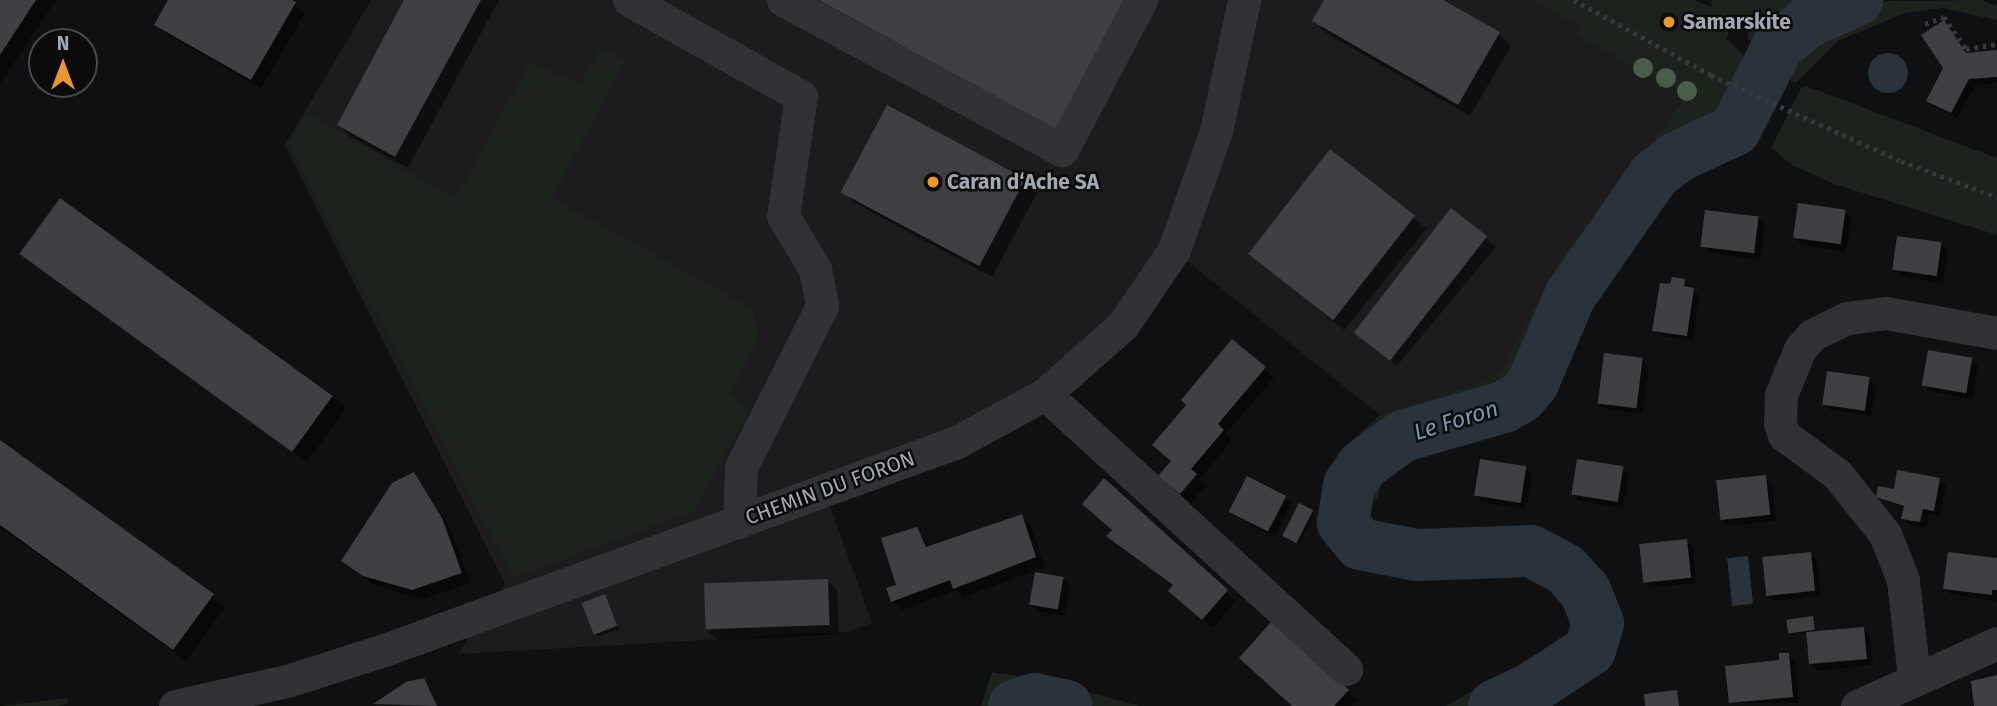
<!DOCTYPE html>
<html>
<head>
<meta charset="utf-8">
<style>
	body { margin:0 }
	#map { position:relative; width:1997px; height:706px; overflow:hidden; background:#0f1011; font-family:"Fira Sans",sans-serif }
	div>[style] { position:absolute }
	.built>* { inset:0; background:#1c1c1e }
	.green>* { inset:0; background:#1c231c }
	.water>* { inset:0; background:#2a3339; transform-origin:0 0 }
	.round { border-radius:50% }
	.shadow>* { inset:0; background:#0007; transform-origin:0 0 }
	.river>* { height:52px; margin:-26px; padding:0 26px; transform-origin:26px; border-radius:26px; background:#2a3339 }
	.building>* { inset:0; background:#3e4044; transform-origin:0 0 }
	.path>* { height:4.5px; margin-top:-2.25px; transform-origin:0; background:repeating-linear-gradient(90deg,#37393d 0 3.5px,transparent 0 8.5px) }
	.minor>* { height:33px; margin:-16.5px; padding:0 16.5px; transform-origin:16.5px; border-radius:16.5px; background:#313236 }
	.trees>* { width:20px; height:20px; margin:-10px; border-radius:50%; background:#4a5d4a }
	.dots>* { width:19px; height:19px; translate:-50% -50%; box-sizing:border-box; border:4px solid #0b0b0c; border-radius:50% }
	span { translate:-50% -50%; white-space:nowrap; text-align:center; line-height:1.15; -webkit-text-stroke:5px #0b0b0c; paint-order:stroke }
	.poi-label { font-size:21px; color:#a1a8b1; font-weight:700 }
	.left { translate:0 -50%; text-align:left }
	.street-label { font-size:21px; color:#a1a8b1 }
	.water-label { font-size:23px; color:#7899ac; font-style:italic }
	.north { position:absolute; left:28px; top:28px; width:70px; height:70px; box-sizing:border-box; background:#0b0b0c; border:2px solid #474a4e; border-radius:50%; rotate:0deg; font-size:19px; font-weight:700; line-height:28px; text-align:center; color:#a1a8b1 }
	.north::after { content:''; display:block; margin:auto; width:24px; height:32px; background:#ea972e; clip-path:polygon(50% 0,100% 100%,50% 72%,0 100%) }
</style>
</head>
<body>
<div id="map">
	<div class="built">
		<div style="clip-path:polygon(371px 0,1535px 0,1690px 91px,1559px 261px,1513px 352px,1502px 370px,1487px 381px,1380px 415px,1174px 251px,1083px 365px,825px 492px,872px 623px,847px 632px,458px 654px,505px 584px,285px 145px)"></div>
	</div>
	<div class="green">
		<div style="clip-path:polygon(1534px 0,1694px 0,1711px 7px,1712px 0,1834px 0,1812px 9px,1773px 38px,1764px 51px,1747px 38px,1750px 25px,1736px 19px,1726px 38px,1743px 55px,1742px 68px,1720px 111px,1729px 99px,1740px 103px,1715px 132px,1660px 158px,1643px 179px,1574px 269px,1534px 359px,1514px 391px,1390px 433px,1354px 461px,1338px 482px,1333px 505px,1335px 526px,1343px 543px,1364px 557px,1403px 565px,1505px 557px,1535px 562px,1572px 586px,1580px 597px,1587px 620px,1578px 647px,1474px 706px,1446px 706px,1565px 638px,1572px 629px,1572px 611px,1552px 588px,1535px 577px,1392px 576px,1355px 564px,1338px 553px,1328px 539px,1321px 501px,1327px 481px,1338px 453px,1380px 415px,1487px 381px,1502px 370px,1559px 261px,1687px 95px,1577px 36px,1581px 28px)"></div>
		<div style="clip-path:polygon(1981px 0,1997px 6px,1997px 20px,1942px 8px,1905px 13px,1838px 41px,1796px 83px,1771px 71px,1799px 39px,1887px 1px)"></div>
		<div style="clip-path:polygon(601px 48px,626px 60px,552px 198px,753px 309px,759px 338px,730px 395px,750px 409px,695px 511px,513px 578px,288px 144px,307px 113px,455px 199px,530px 62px,580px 84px)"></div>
		<div style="clip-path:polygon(1806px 86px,1997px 158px,1997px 235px,1834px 184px,1792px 165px,1771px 148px,1801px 88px)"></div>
		<div style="clip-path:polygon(1429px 437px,1429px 450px,1394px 465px,1381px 482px,1378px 497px,1367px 505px,1373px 526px,1418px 529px,1426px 538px,1440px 538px,1440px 546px,1367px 540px,1354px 527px,1349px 506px,1356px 486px,1391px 454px)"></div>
		<div style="clip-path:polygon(992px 672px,1046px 681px,1140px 706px,981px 706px)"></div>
		<div style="clip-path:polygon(67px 698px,68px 704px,56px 706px,0 706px)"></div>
	</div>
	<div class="water">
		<div class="round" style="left:1868px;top:53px;width:40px;height:40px"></div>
		<div style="left:1748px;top:556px;width:48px;height:21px;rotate:84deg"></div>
	</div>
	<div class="shadow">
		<div style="clip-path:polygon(0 0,56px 0,0 84px)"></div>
		<div style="clip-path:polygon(170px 0,288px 0,305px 13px,261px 88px,166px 34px,156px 24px)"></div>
		<div style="clip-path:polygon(406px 0,499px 0,408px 168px,351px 137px,339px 125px)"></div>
		<div style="clip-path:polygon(1326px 0,1440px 0,1499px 34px,1511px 46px,1470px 116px,1326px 33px,1314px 21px)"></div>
		<div style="clip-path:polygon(1944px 22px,1968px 55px,1997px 52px,1997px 83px,1976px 85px,1957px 118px,1928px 101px,1945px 68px)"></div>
		<div style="clip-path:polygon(888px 107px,1025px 181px,1037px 193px,992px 277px,855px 203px,843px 191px)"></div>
		<div style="left:1331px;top:151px;width:123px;height:131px;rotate:39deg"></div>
		<div style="left:61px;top:200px;width:353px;height:67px;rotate:36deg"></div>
		<div style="clip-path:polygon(1452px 210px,1496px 247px,1397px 366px,1363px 339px)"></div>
		<div style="clip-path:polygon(1845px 212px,1851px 219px,1846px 253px,1801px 244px,1795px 238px)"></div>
		<div style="clip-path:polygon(1758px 218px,1765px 225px,1760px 260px,1709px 252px,1702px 246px)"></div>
		<div style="clip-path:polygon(1941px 244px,1948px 250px,1943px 284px,1901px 276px,1894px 269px)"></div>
		<div style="clip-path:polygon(1684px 281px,1699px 296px,1693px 341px,1661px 336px,1654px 330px,1672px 287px)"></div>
		<div style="clip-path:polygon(1642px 360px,1649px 367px,1642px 414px,1605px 409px,1598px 403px)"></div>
		<div style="clip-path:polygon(1971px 360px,1978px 366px,1972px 399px,1931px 392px,1924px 385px)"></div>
		<div style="clip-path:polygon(1264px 368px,1274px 378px,1226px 434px,1232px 440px,1200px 479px,1206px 485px,1191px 503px,1170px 486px,1188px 405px)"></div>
		<div style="clip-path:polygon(1869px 379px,1876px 385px,1871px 416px,1831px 410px,1824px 404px)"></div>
		<div style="clip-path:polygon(0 442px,225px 607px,186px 661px,0 527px)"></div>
		<div style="clip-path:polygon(1525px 468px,1532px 474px,1526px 509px,1482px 502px,1476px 496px)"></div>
		<div style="clip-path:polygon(1622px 468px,1629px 474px,1623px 508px,1580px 501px,1573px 495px)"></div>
		<div style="clip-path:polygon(414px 474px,451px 529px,470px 583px,422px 599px,374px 585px,343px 561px)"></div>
		<div style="clip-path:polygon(1765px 477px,1772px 484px,1776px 521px,1728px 526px,1722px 520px)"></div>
		<div style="clip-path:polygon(1939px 479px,1946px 486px,1940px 516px,1929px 514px,1926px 528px,1910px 525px,1903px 518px,1905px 509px,1877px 496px)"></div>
		<div style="clip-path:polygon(1104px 481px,1236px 601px,1213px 628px,1180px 600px,1174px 587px,1108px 536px,1113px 530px)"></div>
		<div style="clip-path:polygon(1285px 497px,1291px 504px,1274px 538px,1231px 512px)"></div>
		<div style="clip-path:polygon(1312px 511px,1314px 514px,1299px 544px,1288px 539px,1285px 536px)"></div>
		<div style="clip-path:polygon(1021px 516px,1031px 526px,1045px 567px,964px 597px,956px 590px,902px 610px,893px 601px,916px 529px,930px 547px)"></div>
		<div style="clip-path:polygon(1686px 540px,1693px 547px,1696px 583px,1651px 588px,1645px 581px)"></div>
		<div style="clip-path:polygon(1810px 554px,1817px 560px,1821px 596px,1774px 601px,1767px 595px)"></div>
		<div style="clip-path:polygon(1997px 560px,1997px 601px,1951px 594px,1944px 588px)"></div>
		<div style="clip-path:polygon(1063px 578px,1070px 585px,1064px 615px,1038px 611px,1032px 604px)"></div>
		<div style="clip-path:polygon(827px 581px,837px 590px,839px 634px,718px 640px,708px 631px)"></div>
		<div style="clip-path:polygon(605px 596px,619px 629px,598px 637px,595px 634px)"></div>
		<div style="clip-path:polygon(1813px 618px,1817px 634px,1863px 629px,1870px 635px,1873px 665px,1818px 671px,1811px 664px,1808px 633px,1790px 633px)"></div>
		<div style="clip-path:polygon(1788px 654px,1795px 661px,1799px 703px,1731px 703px)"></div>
		<div style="clip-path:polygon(424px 679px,437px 706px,376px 704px,407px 683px)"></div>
		<div style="clip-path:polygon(1348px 691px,1357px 700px,1352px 706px,1294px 706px)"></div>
	</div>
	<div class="river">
		<div style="left:1014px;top:706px;width:21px;rotate:-19deg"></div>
		<div style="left:1034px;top:699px;width:33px;rotate:12deg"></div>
		<div style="left:1494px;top:706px;width:42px;rotate:-25.3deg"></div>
		<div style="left:1532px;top:688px;width:69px;rotate:-33.2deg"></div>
		<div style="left:1590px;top:650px;width:28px;rotate:-73deg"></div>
		<div style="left:1598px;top:623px;width:35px;rotate:-112deg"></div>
		<div style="left:1585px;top:591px;width:30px;rotate:-132deg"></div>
		<div style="left:1565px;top:569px;width:38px;rotate:-152deg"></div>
		<div style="left:1531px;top:551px;width:115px;rotate:178deg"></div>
		<div style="left:1416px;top:555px;width:57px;rotate:-168.9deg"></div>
		<div style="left:1360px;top:544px;width:27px;rotate:-129deg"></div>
		<div style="left:1343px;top:523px;width:38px;rotate:-81deg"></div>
		<div style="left:1349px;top:485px;width:24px;rotate:-55deg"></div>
		<div style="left:1363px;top:465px;width:49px;rotate:-35.9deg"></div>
		<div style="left:1403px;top:436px;width:105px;rotate:-16deg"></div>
		<div style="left:1504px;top:407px;width:20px;rotate:-30deg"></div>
		<div style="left:1521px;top:397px;width:18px;rotate:-49deg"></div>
		<div style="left:1533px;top:383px;width:95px;rotate:-67deg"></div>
		<div style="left:1570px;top:296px;width:147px;rotate:-55.2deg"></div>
		<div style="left:1654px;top:175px;width:29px;rotate:-38deg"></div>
		<div style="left:1677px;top:157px;width:64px;rotate:-25deg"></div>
		<div style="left:1735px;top:130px;width:94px;rotate:-62.9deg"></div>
		<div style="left:1778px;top:46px;width:38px;rotate:-39deg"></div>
		<div style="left:1808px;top:22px;width:54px;rotate:-24.2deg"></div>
	</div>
	<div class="building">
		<div style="clip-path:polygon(0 0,36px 0,0 55px)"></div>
		<div style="clip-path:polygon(168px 0,292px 0,296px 2px,251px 80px,154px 25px)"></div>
		<div style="clip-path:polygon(404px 0,481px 0,395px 157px,337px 125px)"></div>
		<div style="clip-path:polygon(819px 0,1127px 0,1056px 130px)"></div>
		<div style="clip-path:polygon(1324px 0,1443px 0,1500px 32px,1458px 105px,1312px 21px)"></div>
		<div style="clip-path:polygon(1944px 20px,1966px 53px,1997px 50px,1997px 77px,1969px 79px,1951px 113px,1926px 101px,1943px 68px,1921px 35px)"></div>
		<div style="left:887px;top:105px;width:157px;height:99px;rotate:28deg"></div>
		<div style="left:1330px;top:149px;width:108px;height:133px;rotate:38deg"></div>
		<div style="left:60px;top:198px;width:337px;height:69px;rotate:36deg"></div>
		<div style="left:1798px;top:203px;width:48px;height:35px;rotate:8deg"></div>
		<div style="left:1451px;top:208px;width:46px;height:158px;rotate:38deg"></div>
		<div style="left:1705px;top:210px;width:54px;height:37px;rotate:7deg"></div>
		<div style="left:1897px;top:236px;width:45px;height:34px;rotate:8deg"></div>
		<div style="clip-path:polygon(1672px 277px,1685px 279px,1684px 286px,1694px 288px,1687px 336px,1652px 331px,1660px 283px,1670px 284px)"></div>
		<div style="clip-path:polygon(1232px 339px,1266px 367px,1218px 424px,1224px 430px,1191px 469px,1197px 474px,1180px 494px,1158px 476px,1171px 461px,1152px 445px,1186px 405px,1181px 400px)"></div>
		<div style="left:1928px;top:350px;width:45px;height:36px;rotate:10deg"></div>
		<div style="left:1604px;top:353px;width:39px;height:51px;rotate:7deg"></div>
		<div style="left:1827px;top:371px;width:43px;height:34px;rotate:8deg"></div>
		<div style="clip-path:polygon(0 440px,214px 594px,173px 650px,0 525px)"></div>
		<div style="left:1480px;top:459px;width:47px;height:37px;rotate:9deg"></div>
		<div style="left:1577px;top:459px;width:47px;height:36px;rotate:9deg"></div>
		<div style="clip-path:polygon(1897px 470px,1940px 478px,1934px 511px,1923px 509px,1920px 522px,1901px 519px,1904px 506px,1876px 497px,1878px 486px,1894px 489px)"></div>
		<div style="clip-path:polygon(414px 472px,442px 518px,462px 573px,412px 590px,363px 576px,341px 561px,392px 483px)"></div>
		<div style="left:1766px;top:475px;width:40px;height:50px;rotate:84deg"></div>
		<div style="left:1247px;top:476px;width:44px;height:40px;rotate:27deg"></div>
		<div style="clip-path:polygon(1104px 478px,1228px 590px,1202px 620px,1168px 591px,1173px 585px,1106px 536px,1112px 530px,1082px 504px)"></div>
		<div style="left:1299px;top:503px;width:16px;height:37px;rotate:27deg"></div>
		<div style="clip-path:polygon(1022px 514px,1036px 557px,953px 589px,950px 580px,891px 602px,886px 588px,896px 585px,881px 538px,917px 527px,926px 547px)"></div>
		<div style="left:1687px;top:539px;width:39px;height:48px;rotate:84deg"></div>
		<div style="left:1811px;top:552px;width:39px;height:49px;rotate:84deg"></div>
		<div style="clip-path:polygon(1948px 552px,1997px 558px,1997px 590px,1992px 590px,1992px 595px,1943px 589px)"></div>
		<div style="left:1035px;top:572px;width:29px;height:33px;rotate:10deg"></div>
		<div style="left:828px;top:579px;width:46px;height:124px;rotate:88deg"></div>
		<div style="left:605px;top:594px;width:34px;height:25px;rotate:69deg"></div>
		<div style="left:1813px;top:616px;width:14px;height:27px;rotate:82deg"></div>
		<div style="clip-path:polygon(1272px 621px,1349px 690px,1334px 706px,1292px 706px,1239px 658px)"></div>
		<div style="left:1864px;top:627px;width:32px;height:58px;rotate:85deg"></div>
		<div style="clip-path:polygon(1779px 653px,1789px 653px,1793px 697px,1729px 703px,1725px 666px,1779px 660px)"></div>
		<div style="clip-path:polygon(1997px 675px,1997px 706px,1974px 706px,1971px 681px)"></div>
		<div style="clip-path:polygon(424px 678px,437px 706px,373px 704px,406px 682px)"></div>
		<div style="clip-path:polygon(1677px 690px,1679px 706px,1645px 706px,1644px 694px)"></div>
	</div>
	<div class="path">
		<div style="left:1574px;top:0;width:156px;rotate:28.7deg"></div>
		<div style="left:1711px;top:75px;width:209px;rotate:24.4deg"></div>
		<div style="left:1901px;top:161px;width:103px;rotate:20.6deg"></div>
		<div style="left:1925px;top:24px;width:20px;rotate:-20deg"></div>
		<div style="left:1944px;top:17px;width:39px;rotate:55deg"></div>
		<div style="left:1966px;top:49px;width:31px;rotate:-9deg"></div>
	</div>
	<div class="minor">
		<div style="left:629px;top:0;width:197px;rotate:29.2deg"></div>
		<div style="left:801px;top:96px;width:121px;rotate:98.5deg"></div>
		<div style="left:783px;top:216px;width:62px;rotate:58.9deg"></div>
		<div style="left:815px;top:269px;width:38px;rotate:79deg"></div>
		<div style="left:822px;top:306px;width:180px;rotate:116.7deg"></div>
		<div style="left:741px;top:467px;width:55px;rotate:92.1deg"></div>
		<div style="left:783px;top:0;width:317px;rotate:28.3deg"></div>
		<div style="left:1062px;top:150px;width:170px;rotate:-62.2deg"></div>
		<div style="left:1045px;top:394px;width:408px;rotate:42.4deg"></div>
		<div style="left:1914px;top:677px;width:98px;rotate:-96.5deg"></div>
		<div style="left:1903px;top:580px;width:49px;rotate:-111.4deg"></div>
		<div style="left:1885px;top:534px;width:77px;rotate:-128.7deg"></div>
		<div style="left:1837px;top:474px;width:66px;rotate:-143.7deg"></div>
		<div style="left:1784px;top:435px;width:12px;rotate:-110deg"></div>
		<div style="left:1780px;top:424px;width:29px;rotate:-88deg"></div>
		<div style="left:1781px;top:395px;width:50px;rotate:-67.6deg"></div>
		<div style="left:1800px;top:349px;width:18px;rotate:-49deg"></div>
		<div style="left:1812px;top:335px;width:39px;rotate:-26deg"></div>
		<div style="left:1847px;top:318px;width:39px;rotate:-7deg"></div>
		<div style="left:1886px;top:313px;width:113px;rotate:10.2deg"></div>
		<div style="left:175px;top:706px;width:115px;rotate:-12.6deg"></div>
		<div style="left:287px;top:681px;width:105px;rotate:-17.7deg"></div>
		<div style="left:387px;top:649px;width:606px;rotate:-19.96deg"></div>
		<div style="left:957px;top:442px;width:100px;rotate:-28.6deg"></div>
		<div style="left:1045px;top:394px;width:104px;rotate:-41.5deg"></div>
		<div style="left:1123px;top:325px;width:91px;rotate:-55.8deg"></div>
		<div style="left:1174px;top:250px;width:126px;rotate:-70.6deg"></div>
		<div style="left:1216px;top:131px;width:134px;rotate:-77.9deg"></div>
		<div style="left:1857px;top:706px;width:154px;rotate:-24.2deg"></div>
	</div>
	<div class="trees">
		<div style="left:1643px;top:68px"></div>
		<div style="left:1666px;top:78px"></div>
		<div style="left:1687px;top:91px"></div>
	</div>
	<div class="dots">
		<div style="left:1669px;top:22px;background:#ea972e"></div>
		<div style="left:933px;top:182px;background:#ea972e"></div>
	</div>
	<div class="poi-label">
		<span class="left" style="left:1683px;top:22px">Samarskite</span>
		<span class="left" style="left:947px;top:182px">Caran d‘Ache SA</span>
	</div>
	<div class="street-label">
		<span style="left:830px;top:488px;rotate:-20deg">CHEMIN DU FORON</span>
	</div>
	<div class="water-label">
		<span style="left:1456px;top:420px;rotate:-17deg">Le Foron</span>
	</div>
	<div class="north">N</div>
</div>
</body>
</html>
